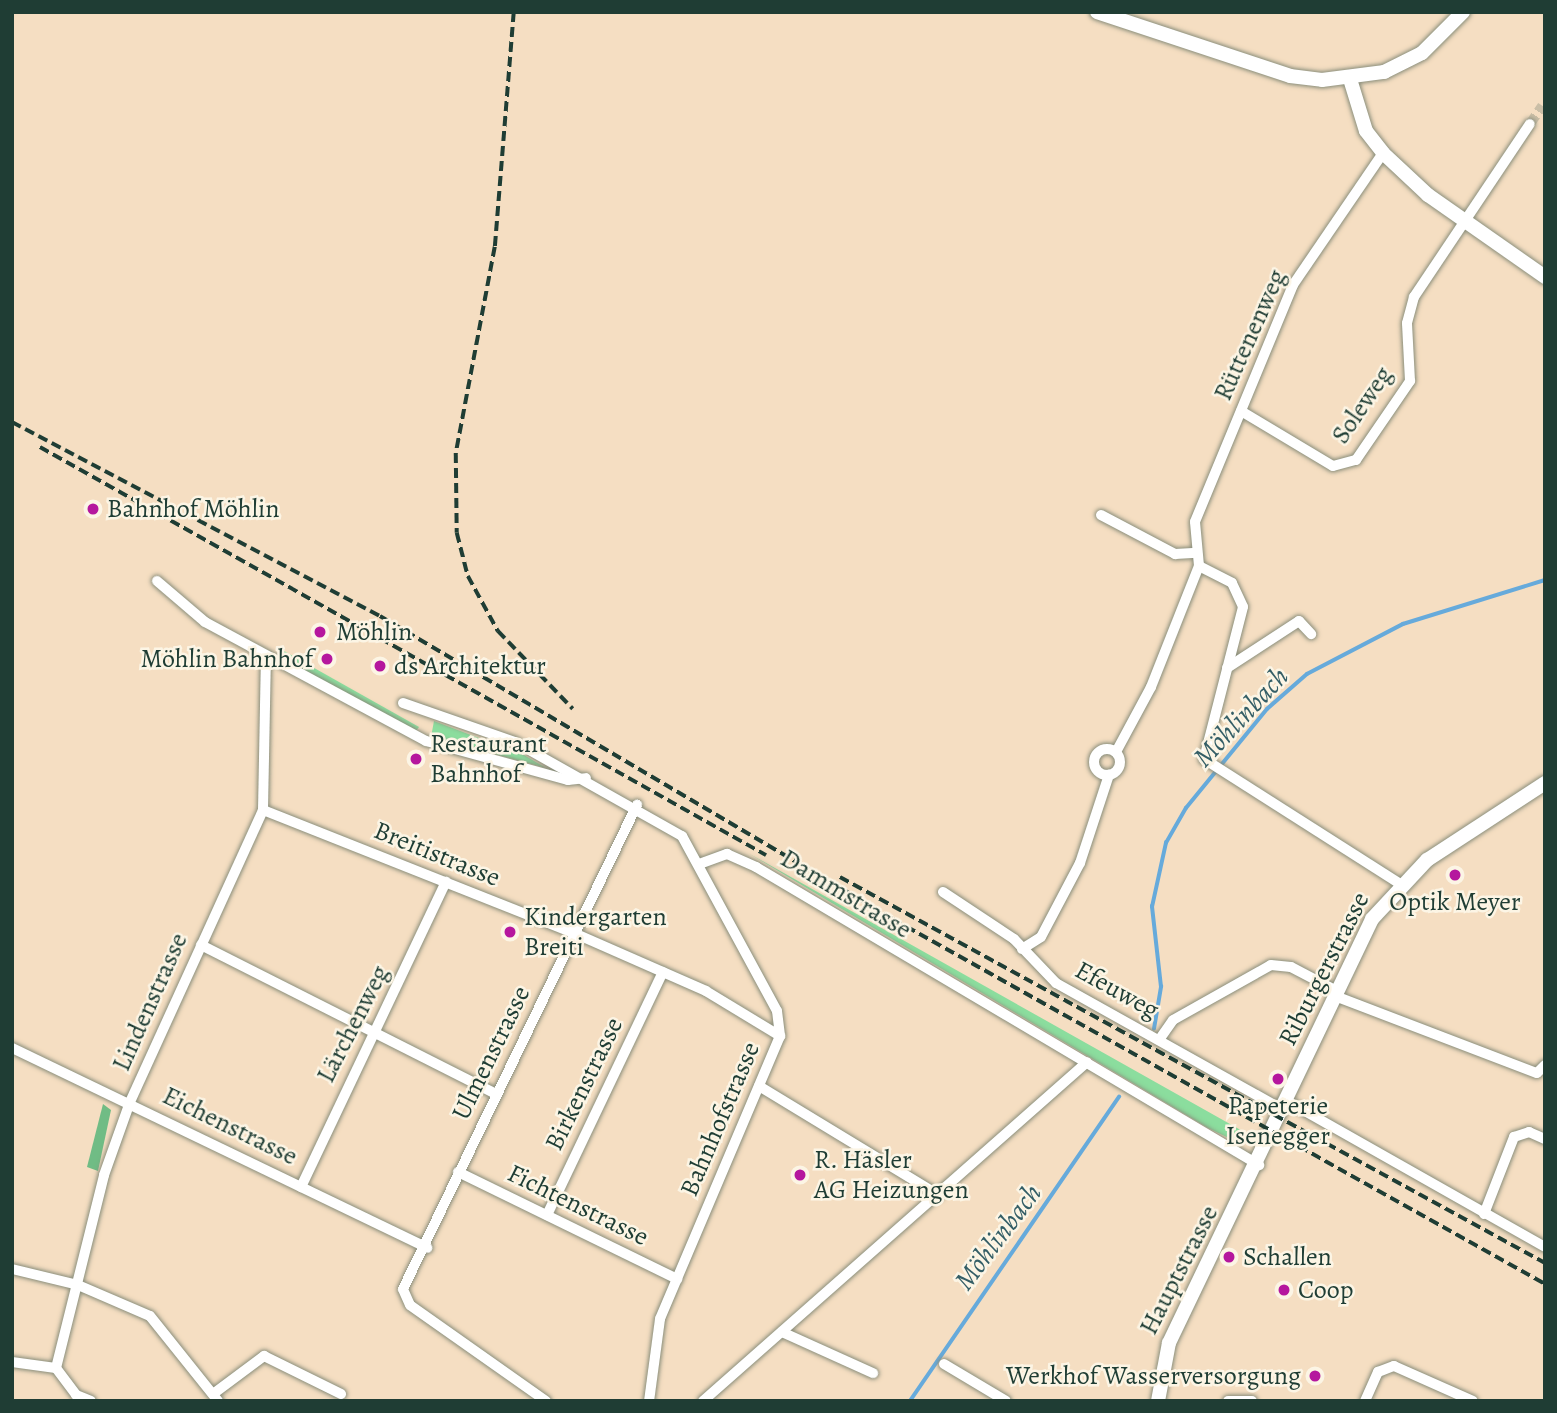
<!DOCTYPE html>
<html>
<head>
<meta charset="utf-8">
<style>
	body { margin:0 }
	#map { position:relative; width:1557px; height:1413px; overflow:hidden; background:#f5dec2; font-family:Alegreya,serif }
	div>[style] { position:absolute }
	.green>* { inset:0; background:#8bdd9e }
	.forest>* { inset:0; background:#70bc85 }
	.stream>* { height:3.5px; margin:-1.75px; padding:0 1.75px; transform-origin:1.75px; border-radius:1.75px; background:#66aadb }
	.minor-tunnel>* { height:10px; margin-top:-5px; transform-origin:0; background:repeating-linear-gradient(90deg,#cabea6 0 10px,transparent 0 15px) }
	.roads { filter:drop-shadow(0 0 2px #8a8e7b) drop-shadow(0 0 2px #8a8e7b) }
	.minor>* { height:10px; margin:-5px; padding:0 5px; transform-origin:5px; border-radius:5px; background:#fff }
	.minor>.ring { margin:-5px; padding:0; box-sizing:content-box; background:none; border:10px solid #fff; border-radius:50% }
	.tertiary>* { height:14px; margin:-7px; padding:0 7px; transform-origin:7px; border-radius:7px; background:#fff }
	.rail>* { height:3.5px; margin-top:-1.75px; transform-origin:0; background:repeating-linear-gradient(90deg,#1f3d34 0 10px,transparent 0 15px) }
	.dots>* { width:19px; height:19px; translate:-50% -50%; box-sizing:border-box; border:4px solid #fcf5e5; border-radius:50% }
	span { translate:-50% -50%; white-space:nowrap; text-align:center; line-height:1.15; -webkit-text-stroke:5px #fcf5e5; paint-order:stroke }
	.street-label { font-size:26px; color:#1f3d34 }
	.poi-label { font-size:26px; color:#1f3d34 }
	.left { translate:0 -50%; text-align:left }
	.right { translate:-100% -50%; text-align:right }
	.water-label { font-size:28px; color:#345e66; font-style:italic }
	.frame { position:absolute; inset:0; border:14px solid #1f3d34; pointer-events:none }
</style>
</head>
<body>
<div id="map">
	<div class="green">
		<div style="clip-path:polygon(284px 651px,419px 727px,416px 731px,280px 659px)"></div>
		<div style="clip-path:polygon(434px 721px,524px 755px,546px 768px,431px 737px)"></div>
		<div style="clip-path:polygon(748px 853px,1246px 1133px,1257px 1137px,1241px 1144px,1208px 1128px)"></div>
	</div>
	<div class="forest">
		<div style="clip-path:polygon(103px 1104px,111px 1110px,98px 1171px,87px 1167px)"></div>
	</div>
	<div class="stream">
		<div style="left:1154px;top:1029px;width:43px;rotate:-80.5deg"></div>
		<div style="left:1161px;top:987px;width:81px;rotate:-96.4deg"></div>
		<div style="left:1152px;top:907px;width:66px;rotate:-77.7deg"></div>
		<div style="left:1166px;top:843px;width:40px;rotate:-60.3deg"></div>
		<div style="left:1186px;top:808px;width:128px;rotate:-50.7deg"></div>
		<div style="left:1267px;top:709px;width:53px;rotate:-41.2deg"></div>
		<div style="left:1307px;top:674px;width:108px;rotate:-27.5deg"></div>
		<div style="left:1403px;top:624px;width:149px;rotate:-17.2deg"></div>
		<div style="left:910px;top:1401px;width:369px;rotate:-55.5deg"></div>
	</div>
	<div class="minor-tunnel">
		<div style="left:1530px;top:124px;width:22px;rotate:-56deg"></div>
	</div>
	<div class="roads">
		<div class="minor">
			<div style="left:1383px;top:153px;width:160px;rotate:124.3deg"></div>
			<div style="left:1293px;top:285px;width:256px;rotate:112.5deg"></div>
			<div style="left:1195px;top:522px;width:44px;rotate:84.8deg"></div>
			<div style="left:1199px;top:566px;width:37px;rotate:27deg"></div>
			<div style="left:1232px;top:583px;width:26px;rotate:65deg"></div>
			<div style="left:1243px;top:607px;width:157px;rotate:104.4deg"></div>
			<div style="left:1204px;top:759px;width:231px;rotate:32.5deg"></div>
			<div style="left:1241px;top:411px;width:107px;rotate:30.9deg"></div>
			<div style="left:1333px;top:466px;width:24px;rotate:-15deg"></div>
			<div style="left:1356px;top:460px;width:96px;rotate:-55.6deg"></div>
			<div style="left:1410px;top:381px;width:58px;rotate:-93deg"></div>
			<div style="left:1407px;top:323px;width:27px;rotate:-75deg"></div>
			<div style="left:1414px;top:297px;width:208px;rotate:-56.2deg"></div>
			<div style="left:1101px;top:515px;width:84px;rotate:27.8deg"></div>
			<div style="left:1175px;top:554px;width:22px;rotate:-3deg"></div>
			<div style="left:157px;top:581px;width:63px;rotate:40.5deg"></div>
			<div style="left:205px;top:622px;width:251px;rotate:28.3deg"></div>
			<div style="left:426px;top:741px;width:147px;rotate:15.4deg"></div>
			<div style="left:568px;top:780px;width:18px;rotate:-6deg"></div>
			<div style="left:1227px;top:668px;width:86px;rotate:-33.1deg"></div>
			<div style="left:1299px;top:621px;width:18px;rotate:47deg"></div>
			<div style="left:403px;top:703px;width:119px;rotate:19.2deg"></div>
			<div style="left:515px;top:742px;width:192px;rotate:29.4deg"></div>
			<div style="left:682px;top:836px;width:199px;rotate:61.5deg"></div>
			<div style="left:777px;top:1011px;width:25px;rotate:83deg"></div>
			<div style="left:780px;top:1036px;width:307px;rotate:113deg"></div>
			<div style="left:660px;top:1319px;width:83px;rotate:97.6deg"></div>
			<div class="ring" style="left:1094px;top:749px;width:16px;height:16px"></div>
			<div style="left:1116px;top:752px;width:74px;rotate:-61.7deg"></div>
			<div style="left:1151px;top:687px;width:130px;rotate:-68.4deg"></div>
			<div style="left:263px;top:810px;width:334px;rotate:21.6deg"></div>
			<div style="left:574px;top:933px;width:144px;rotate:23.7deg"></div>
			<div style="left:706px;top:991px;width:87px;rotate:31.3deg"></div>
			<div style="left:702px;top:863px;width:27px;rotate:-20deg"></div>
			<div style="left:727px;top:854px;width:32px;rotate:24deg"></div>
			<div style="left:756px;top:867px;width:585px;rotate:30.64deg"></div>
			<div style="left:943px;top:892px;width:85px;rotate:33.5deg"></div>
			<div style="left:1014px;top:939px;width:61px;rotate:46.3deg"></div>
			<div style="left:1056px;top:983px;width:260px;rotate:29.2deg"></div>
			<div style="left:201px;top:945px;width:330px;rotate:26.8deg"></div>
			<div style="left:1022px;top:949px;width:22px;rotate:-32deg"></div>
			<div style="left:1041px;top:937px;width:84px;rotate:-62.2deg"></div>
			<div style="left:1080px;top:863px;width:93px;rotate:-71.8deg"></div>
			<div style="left:1335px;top:996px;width:216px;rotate:20.9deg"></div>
			<div style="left:1537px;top:1073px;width:11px;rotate:-45deg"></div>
			<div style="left:1159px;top:1040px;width:24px;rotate:-55deg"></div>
			<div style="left:1173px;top:1020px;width:112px;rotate:-29.3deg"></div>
			<div style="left:1271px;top:965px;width:20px;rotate:6deg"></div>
			<div style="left:1291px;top:967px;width:52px;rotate:27.6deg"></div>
			<div style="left:12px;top:1048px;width:461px;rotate:25.7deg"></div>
			<div style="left:759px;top:1086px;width:210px;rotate:31.3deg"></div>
			<div style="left:1287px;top:1101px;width:296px;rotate:29.5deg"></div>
			<div style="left:458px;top:1172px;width:244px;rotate:26deg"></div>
			<div style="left:301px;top:1187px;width:338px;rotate:-64.6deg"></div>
			<div style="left:1484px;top:1214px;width:83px;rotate:-68.7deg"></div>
			<div style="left:1514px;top:1137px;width:16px;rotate:-18deg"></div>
			<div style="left:1529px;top:1132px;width:17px;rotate:24deg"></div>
			<div style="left:547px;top:1215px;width:269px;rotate:-64.5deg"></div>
			<div style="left:12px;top:1269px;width:68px;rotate:13.6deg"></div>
			<div style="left:78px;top:1285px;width:78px;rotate:23.3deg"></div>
			<div style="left:150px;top:1316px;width:109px;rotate:51.3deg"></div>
			<div style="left:782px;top:1332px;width:100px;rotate:24.3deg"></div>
			<div style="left:12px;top:1362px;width:44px;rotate:7.8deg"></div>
			<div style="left:56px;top:1368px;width:34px;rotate:53deg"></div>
			<div style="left:76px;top:1395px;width:16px;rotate:22deg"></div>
			<div style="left:944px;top:1364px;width:72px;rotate:30.8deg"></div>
			<div style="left:56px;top:1368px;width:199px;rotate:-76deg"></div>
			<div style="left:104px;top:1175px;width:77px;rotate:-70.4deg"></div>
			<div style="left:130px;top:1102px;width:321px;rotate:-65.5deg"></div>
			<div style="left:263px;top:810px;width:153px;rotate:-88.9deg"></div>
			<div style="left:213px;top:1394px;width:64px;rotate:-36.7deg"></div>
			<div style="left:264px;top:1356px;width:86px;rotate:26.3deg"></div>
			<div style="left:546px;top:1401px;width:166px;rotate:-144.8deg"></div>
			<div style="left:410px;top:1305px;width:17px;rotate:-114deg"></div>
			<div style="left:403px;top:1289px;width:538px;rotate:-64.2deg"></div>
			<div style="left:703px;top:1401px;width:512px;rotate:-41.44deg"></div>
			<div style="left:1228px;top:1401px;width:24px"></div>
			<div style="left:1365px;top:1401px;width:32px;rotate:-66deg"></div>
			<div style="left:1378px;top:1372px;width:17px;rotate:-21deg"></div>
			<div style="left:1394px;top:1366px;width:86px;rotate:23.9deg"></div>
		</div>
		<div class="tertiary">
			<div style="left:1097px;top:12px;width:203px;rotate:18.3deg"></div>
			<div style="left:1290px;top:76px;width:32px;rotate:7deg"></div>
			<div style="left:1322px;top:80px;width:63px;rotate:-7.4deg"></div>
			<div style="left:1384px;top:72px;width:42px;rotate:-26.6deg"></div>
			<div style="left:1422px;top:53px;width:58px;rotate:-45deg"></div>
			<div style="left:1350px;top:79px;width:54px;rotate:72.9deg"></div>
			<div style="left:1366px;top:131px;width:28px;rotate:52deg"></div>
			<div style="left:1383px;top:153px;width:62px;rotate:43deg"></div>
			<div style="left:1428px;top:195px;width:143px;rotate:35deg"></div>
			<div style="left:1158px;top:1401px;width:59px;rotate:-79.3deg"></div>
			<div style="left:1169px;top:1343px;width:470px;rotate:-64.4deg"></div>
			<div style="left:1372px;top:919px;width:81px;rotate:-47deg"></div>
			<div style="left:1427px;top:860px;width:141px;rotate:-33.1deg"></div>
		</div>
	</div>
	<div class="rail">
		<div style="left:514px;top:12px;width:236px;rotate:94.6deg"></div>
		<div style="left:495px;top:247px;width:210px;rotate:100.7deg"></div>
		<div style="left:456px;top:453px;width:80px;rotate:89.3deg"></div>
		<div style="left:457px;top:533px;width:44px;rotate:75.7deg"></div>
		<div style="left:468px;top:576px;width:63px;rotate:61.4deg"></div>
		<div style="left:498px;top:631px;width:108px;rotate:46.1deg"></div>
		<div style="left:12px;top:422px;width:416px;rotate:27.8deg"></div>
		<div style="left:380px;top:616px;width:596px;rotate:30.57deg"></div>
		<div style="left:893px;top:919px;width:747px;rotate:29.24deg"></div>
		<div style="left:40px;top:447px;width:833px;rotate:29.34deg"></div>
		<div style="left:840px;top:877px;width:804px;rotate:28.7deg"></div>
	</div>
	<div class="dots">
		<div style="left:93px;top:509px;background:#b5179e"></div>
		<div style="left:320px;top:632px;background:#b5179e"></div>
		<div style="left:327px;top:659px;background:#b5179e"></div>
		<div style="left:380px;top:666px;background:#b5179e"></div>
		<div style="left:416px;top:759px;background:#b5179e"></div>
		<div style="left:1455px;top:875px;background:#b5179e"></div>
		<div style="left:510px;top:932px;background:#b5179e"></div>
		<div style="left:1278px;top:1079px;background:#b5179e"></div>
		<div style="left:800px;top:1175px;background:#b5179e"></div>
		<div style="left:1229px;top:1257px;background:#b5179e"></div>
		<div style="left:1284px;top:1290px;background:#b5179e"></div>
		<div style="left:1315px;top:1376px;background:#b5179e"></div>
	</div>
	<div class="street-label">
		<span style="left:1250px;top:335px;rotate:-66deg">Rüttenenweg</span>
		<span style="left:1362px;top:405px;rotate:-56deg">Soleweg</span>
		<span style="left:437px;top:854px;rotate:22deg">Breitistrasse</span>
		<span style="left:846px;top:894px;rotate:31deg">Dammstrasse</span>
		<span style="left:1324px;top:969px;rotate:-63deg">Riburgerstrasse</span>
		<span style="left:1117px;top:990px;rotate:29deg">Efeuweg</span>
		<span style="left:150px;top:1002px;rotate:-66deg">Lindenstrasse</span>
		<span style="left:353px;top:1024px;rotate:-63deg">Lärchenweg</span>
		<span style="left:491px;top:1053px;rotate:-64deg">Ulmenstrasse</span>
		<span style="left:584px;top:1084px;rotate:-64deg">Birkenstrasse</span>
		<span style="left:720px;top:1119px;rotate:-67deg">Bahnhofstrasse</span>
		<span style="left:230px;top:1126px;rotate:26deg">Eichenstrasse</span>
		<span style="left:578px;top:1205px;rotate:26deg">Fichtenstrasse</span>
		<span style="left:1179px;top:1270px;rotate:-63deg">Hauptstrasse</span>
	</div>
	<div class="poi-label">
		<span class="left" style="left:107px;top:509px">Bahnhof Möhlin</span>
		<span class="left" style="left:336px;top:632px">Möhlin</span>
		<span class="right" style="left:313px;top:659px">Möhlin Bahnhof</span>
		<span class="left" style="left:394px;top:666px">ds Architektur</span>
		<span class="left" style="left:430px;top:759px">Restaurant<br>Bahnhof</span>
		<span style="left:1455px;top:902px">Optik Meyer</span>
		<span class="left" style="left:524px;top:932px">Kindergarten<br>Breiti</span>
		<span style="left:1278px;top:1121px">Papeterie<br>Isenegger</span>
		<span class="left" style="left:814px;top:1175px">R. Häsler<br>AG Heizungen</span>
		<span class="left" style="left:1243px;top:1257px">Schallen</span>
		<span class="left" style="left:1298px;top:1290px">Coop</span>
		<span class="right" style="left:1301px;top:1376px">Werkhof Wasserversorgung</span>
	</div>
	<div class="water-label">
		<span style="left:1241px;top:717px;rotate:-47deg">Möhlinbach</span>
		<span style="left:998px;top:1237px;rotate:-53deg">Möhlinbach</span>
	</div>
	<div class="frame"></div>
</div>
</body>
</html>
